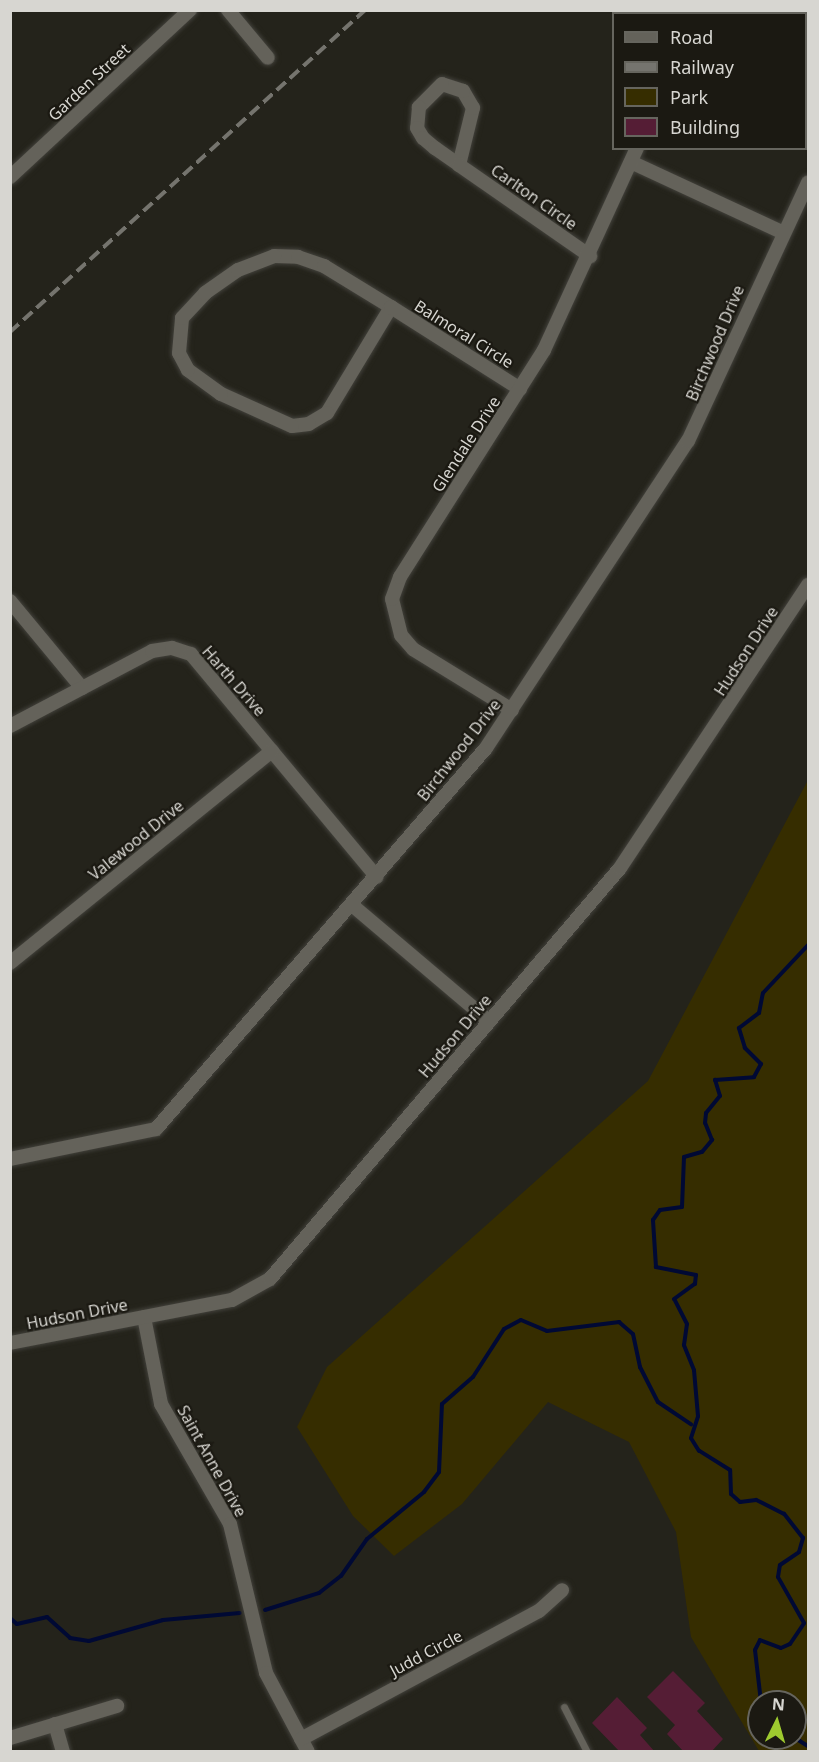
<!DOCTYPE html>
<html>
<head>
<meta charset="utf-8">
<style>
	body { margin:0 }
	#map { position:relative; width:819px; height:1762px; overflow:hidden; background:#24231b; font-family:"Noto Sans",sans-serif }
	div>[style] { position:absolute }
	.green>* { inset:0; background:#362d00 }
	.stream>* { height:4px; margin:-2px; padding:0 2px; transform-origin:2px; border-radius:2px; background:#000934 }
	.building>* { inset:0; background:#551d35 }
	.roads { filter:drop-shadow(0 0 2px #42413b) drop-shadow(0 0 2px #42413b) }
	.service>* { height:7px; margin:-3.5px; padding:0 3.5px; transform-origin:3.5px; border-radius:3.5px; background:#64625a }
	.minor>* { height:14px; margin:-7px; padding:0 7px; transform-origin:7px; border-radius:7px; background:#64625a }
	.rail>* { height:4px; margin-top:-2px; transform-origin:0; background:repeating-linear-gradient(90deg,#75746e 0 12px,transparent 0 18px) }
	span { translate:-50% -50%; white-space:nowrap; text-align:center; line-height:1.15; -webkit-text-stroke:4.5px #1b1912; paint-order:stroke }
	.street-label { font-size:16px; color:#d7d6d1 }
	.frame { position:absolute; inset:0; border:12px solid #d7d6d1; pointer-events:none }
	.legend { position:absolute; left:612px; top:12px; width:195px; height:138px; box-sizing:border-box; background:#1b1912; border:2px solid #66655e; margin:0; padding:8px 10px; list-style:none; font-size:18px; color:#d7d6d1 }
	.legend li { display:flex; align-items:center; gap:12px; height:30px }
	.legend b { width:30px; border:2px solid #66655e }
	.north { position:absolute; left:747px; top:1690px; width:60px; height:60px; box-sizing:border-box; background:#1b1912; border:2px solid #66655e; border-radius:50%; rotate:5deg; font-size:16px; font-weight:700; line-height:24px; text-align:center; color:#d7d6d1 }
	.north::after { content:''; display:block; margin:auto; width:21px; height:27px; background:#9eca2f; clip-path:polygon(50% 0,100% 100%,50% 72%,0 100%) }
</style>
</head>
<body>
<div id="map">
	<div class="green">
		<div style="clip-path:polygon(evenodd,808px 780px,808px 1751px,759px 1751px,691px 1637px,676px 1532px,629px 1442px,548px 1402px,462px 1504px,394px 1556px,353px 1516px,297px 1427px,327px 1367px,648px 1081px,808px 780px,759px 1702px,795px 1702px,795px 1738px,759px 1738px,759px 1702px)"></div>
	</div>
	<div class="stream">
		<div style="left:265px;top:1610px;width:57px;rotate:-17.5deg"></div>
		<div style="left:319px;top:1593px;width:28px;rotate:-38deg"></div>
		<div style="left:341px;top:1576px;width:45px;rotate:-54.9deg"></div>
		<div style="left:367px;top:1539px;width:74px;rotate:-39.5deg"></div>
		<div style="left:424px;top:1492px;width:25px;rotate:-53deg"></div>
		<div style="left:439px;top:1472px;width:68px;rotate:-87.5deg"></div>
		<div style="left:442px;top:1404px;width:41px;rotate:-41.1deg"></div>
		<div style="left:473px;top:1377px;width:57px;rotate:-57.1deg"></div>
		<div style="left:504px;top:1329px;width:19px;rotate:-28deg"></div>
		<div style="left:521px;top:1320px;width:28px;rotate:23deg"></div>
		<div style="left:547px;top:1331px;width:73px;rotate:-7.1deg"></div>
		<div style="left:619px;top:1322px;width:18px;rotate:41deg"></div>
		<div style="left:633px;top:1334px;width:34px;rotate:78deg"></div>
		<div style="left:640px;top:1367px;width:39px;rotate:63deg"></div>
		<div style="left:658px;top:1402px;width:40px;rotate:34deg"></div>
		<div style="left:10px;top:1618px;width:9px;rotate:41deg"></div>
		<div style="left:17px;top:1624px;width:31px;rotate:-13deg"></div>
		<div style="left:47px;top:1617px;width:31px;rotate:42deg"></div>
		<div style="left:70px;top:1638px;width:19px;rotate:9deg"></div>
		<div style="left:89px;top:1641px;width:77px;rotate:-15.8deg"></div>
		<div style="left:163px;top:1620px;width:77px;rotate:-5.2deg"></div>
		<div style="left:761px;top:1702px;width:52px;rotate:-96.6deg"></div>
		<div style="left:755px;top:1650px;width:11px;rotate:-63deg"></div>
		<div style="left:760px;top:1640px;width:22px;rotate:21deg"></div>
		<div style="left:781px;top:1648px;width:10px;rotate:-24deg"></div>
		<div style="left:790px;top:1644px;width:25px;rotate:-56deg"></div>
		<div style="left:804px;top:1623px;width:53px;rotate:-119.5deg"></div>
		<div style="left:778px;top:1577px;width:12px;rotate:-81deg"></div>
		<div style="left:780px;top:1565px;width:23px;rotate:-34deg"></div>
		<div style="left:799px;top:1552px;width:15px;rotate:-74deg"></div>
		<div style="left:803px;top:1538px;width:31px;rotate:-128deg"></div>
		<div style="left:784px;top:1514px;width:31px;rotate:-153deg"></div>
		<div style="left:756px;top:1500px;width:16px;rotate:173deg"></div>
		<div style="left:740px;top:1502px;width:12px;rotate:-138deg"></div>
		<div style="left:731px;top:1494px;width:24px;rotate:-92deg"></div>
		<div style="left:730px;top:1470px;width:36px;rotate:-148deg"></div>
		<div style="left:699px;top:1451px;width:15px;rotate:-122deg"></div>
		<div style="left:691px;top:1438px;width:23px;rotate:-72deg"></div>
		<div style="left:698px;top:1416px;width:46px;rotate:-95deg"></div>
		<div style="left:694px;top:1370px;width:27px;rotate:-112deg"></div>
		<div style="left:684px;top:1345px;width:21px;rotate:-82deg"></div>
		<div style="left:687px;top:1324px;width:28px;rotate:-117deg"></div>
		<div style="left:674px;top:1299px;width:26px;rotate:-36deg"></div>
		<div style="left:695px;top:1284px;width:9px;rotate:-84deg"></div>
		<div style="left:696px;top:1275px;width:41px;rotate:-168.7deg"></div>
		<div style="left:656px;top:1267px;width:47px;rotate:-93.7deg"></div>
		<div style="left:653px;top:1220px;width:12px;rotate:-55deg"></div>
		<div style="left:660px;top:1210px;width:22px;rotate:-8deg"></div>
		<div style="left:682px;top:1207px;width:50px;rotate:-87.7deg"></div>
		<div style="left:684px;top:1157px;width:19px;rotate:-16deg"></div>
		<div style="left:702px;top:1152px;width:16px;rotate:-50deg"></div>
		<div style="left:712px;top:1140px;width:18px;rotate:-112deg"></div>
		<div style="left:705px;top:1123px;width:10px;rotate:-84deg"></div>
		<div style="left:706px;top:1113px;width:22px;rotate:-51deg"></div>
		<div style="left:720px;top:1096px;width:17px;rotate:-107deg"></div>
		<div style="left:715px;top:1080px;width:39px;rotate:-4deg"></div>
		<div style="left:754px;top:1077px;width:15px;rotate:-62deg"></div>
		<div style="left:761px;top:1064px;width:23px;rotate:-135deg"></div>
		<div style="left:745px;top:1048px;width:21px;rotate:-107deg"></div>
		<div style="left:739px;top:1028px;width:25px;rotate:-37deg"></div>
		<div style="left:759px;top:1013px;width:20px;rotate:-79deg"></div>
		<div style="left:763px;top:993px;width:66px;rotate:-46.8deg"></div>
		<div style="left:795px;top:1738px;width:15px;rotate:32deg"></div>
	</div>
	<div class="building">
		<div style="clip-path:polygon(673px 1671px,705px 1703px,697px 1711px,723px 1739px,711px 1752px,684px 1752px,667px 1734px,675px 1725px,647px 1697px)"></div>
		<div style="clip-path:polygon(617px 1697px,647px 1728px,640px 1735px,655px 1752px,620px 1752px,592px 1723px)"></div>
	</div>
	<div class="roads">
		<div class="service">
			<div style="left:564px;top:1707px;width:51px;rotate:62.9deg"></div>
		</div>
		<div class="minor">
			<div style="left:228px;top:10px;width:62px;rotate:50.2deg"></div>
			<div style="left:736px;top:14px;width:5px;rotate:-53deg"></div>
			<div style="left:631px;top:162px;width:166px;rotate:24.9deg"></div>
			<div style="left:459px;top:165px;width:59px;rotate:-76.2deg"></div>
			<div style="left:473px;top:108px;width:20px;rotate:-120deg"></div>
			<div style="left:463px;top:91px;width:22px;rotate:-162deg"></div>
			<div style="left:442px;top:84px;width:33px;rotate:135deg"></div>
			<div style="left:419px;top:107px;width:21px;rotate:95deg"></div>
			<div style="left:417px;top:128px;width:12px;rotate:59deg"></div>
			<div style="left:423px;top:138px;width:16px;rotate:40deg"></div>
			<div style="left:435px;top:148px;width:29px;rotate:35deg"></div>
			<div style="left:459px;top:165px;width:160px;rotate:34.8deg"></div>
			<div style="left:10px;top:177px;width:246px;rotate:-42.9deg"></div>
			<div style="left:274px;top:256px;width:24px;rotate:2deg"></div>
			<div style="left:298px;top:257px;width:28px;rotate:19deg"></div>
			<div style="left:324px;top:266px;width:79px;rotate:31.5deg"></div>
			<div style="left:391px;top:307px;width:124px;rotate:121.1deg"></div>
			<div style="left:327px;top:413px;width:21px;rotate:149deg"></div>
			<div style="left:309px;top:424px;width:17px;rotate:173deg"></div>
			<div style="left:292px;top:426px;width:78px;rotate:-155.7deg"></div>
			<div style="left:221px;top:394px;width:41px;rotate:-144deg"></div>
			<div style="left:188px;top:370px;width:19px;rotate:-118deg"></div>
			<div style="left:179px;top:353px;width:35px;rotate:-85deg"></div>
			<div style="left:182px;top:318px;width:34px;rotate:-47deg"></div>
			<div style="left:205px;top:293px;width:40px;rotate:-34.9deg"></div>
			<div style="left:238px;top:270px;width:39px;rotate:-21deg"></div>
			<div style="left:391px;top:307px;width:153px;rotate:32.4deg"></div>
			<div style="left:10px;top:601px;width:113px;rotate:50.4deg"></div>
			<div style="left:512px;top:710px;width:116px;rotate:-148.4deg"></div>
			<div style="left:413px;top:649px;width:18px;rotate:-131deg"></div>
			<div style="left:401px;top:635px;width:37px;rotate:-104deg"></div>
			<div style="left:392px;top:599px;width:23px;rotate:-70deg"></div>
			<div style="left:400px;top:577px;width:269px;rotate:-57.6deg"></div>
			<div style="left:544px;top:350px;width:222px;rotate:-65.3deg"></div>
			<div style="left:10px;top:726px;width:161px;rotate:-27.8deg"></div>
			<div style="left:152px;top:651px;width:20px;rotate:-9deg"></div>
			<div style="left:172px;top:648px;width:20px;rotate:18deg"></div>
			<div style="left:191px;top:654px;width:290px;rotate:50.2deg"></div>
			<div style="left:352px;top:905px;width:180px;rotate:40.3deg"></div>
			<div style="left:10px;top:963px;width:337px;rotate:-39deg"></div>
			<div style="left:10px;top:1159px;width:149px;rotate:-11.6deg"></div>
			<div style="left:156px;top:1129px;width:504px;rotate:-49.1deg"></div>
			<div style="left:486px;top:748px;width:367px;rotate:-56.7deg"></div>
			<div style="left:688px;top:441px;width:285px;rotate:-65.1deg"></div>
			<div style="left:144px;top:1317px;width:89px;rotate:78.9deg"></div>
			<div style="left:161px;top:1404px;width:138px;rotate:60.1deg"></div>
			<div style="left:230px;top:1524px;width:153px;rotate:76.4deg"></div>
			<div style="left:266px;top:1673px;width:89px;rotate:62deg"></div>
			<div style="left:10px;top:1343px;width:226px;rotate:-11deg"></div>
			<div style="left:232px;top:1300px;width:43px;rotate:-28.9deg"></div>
			<div style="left:270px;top:1279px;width:540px;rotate:-49.58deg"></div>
			<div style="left:620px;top:868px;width:340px;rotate:-56.4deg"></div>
			<div style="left:55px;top:1724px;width:29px;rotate:74deg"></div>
			<div style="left:10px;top:1738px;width:112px;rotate:-16.7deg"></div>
			<div style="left:301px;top:1739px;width:270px;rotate:-28.3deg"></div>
			<div style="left:539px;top:1611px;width:31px;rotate:-42deg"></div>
		</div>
	</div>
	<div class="rail">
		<div style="left:10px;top:332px;width:479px;rotate:-42.2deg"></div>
	</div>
	<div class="street-label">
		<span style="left:89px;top:82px;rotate:-43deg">Garden Street</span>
		<span style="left:534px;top:197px;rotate:35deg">Carlton Circle</span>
		<span style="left:464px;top:334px;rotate:32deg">Balmoral Circle</span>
		<span style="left:715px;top:343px;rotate:-67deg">Birchwood Drive</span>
		<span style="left:466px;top:444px;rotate:-57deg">Glendale Drive</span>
		<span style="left:746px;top:651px;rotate:-57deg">Hudson Drive</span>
		<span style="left:234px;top:681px;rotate:49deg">Harth Drive</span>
		<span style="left:459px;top:750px;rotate:-52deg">Birchwood Drive</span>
		<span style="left:136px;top:840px;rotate:-39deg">Valewood Drive</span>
		<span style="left:455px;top:1036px;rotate:-50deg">Hudson Drive</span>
		<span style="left:77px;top:1314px;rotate:-11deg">Hudson Drive</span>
		<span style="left:212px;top:1461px;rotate:61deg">Saint Anne Drive</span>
		<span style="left:426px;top:1653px;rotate:-28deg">Judd Circle</span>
	</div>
	<div class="frame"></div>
	<ul class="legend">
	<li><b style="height:8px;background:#64625a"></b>Road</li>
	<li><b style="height:8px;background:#75746e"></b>Railway</li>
	<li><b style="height:16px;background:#362d00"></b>Park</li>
	<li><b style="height:16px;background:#551d35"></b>Building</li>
	</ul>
	<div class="north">N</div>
</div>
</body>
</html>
